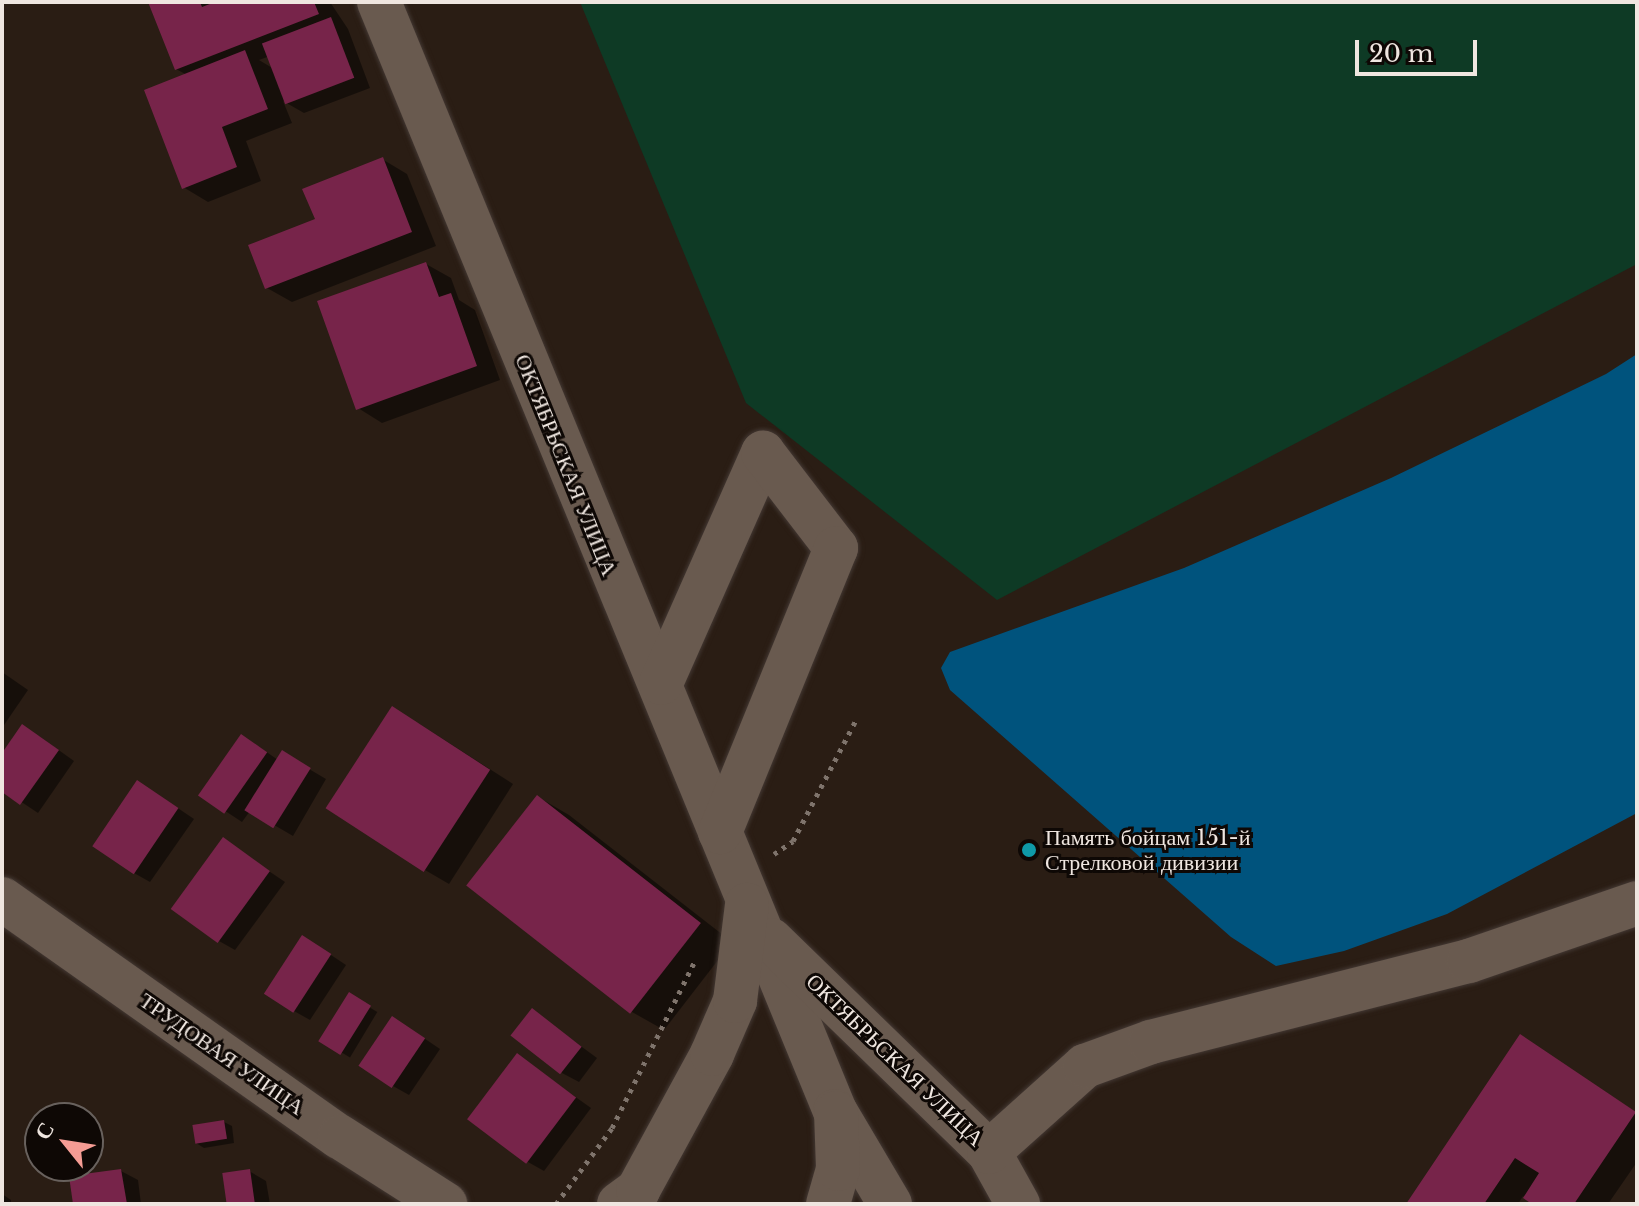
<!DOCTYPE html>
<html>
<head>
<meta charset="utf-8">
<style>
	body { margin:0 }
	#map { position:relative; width:1639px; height:1206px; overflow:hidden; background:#2a1d14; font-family:"Libre Baskerville",serif }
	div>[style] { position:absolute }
	.green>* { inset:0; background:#0e3a25 }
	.water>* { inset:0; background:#00537d }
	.shadow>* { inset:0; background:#0007; transform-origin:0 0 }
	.building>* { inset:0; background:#77244a; transform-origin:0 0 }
	.path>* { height:5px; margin-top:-2.5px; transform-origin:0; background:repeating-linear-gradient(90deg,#7f746c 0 4px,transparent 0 10px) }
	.roads { filter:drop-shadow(0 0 2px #433833) drop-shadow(0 0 2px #433833) }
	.minor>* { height:44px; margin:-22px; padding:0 22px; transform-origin:22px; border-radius:22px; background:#695a4f }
	.dots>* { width:22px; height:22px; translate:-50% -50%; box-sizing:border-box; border:4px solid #0e0805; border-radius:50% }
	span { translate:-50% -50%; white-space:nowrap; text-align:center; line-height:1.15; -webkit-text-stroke:6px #0e0805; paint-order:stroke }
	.street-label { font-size:22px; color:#efe6e0 }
	.poi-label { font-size:22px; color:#efe6e0 }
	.left { translate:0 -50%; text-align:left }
	.frame { position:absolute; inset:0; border:4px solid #efe6e0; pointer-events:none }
	.north { position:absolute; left:24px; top:1102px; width:80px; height:80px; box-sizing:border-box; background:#0e0805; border:2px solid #68615d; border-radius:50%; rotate:300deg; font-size:22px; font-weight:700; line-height:32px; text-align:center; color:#efe6e0 }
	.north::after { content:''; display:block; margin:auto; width:28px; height:36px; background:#f59c94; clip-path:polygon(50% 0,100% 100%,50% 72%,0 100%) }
	.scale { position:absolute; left:1355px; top:40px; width:122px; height:36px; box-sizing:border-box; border:4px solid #efe6e0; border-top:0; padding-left:10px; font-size:24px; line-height:28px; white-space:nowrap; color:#efe6e0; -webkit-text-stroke:6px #0e0805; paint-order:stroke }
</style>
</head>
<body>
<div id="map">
	<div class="green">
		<div style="clip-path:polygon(580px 2px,1637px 2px,1637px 264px,997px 600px,746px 403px)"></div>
	</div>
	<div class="water">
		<div style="clip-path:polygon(1637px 354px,1637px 813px,1447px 914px,1344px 951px,1276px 966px,1231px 937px,950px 690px,941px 668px,950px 652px,1184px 568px,1391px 478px,1606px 374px)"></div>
	</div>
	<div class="shadow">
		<div style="clip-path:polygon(evenodd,150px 2px,330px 2px,348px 29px,370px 88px,304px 113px,283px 101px,292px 123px,246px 141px,261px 181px,208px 202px,183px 187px,187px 75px,176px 69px,150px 2px,270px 56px,274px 69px,259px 60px,270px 56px)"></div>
		<div style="clip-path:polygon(382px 159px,407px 174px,436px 246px,292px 302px,267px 288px,317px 220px)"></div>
		<div style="clip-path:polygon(426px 264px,451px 278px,459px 300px,475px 310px,500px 380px,382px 423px,358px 408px)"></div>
		<div style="clip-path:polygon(2px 672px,28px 690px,2px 728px)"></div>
		<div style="clip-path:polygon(418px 723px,513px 784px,449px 884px,425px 870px)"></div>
		<div style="clip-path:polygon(39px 736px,74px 761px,38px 813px,2px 789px,2px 756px)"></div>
		<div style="clip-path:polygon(258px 746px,278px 760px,282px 753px,326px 779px,293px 836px,250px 811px,242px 822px,201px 795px)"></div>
		<div style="clip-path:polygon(154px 792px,194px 819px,150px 882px,134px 873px)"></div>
		<div style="clip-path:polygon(538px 797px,569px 815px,732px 942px,664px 1030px,632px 1012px)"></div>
		<div style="clip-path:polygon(223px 840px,285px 882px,235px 950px,219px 941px)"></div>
		<div style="clip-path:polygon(319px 947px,346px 965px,310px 1020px,294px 1011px)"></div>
		<div style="left:349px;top:995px;width:33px;height:53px;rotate:31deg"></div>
		<div style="clip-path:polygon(533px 1011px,597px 1058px,579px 1082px,562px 1073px)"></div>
		<div style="clip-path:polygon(409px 1028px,440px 1049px,409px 1095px,393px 1086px)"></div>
		<div style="clip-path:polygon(1521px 1036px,1637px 1113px,1637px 1162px,1608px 1204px,1535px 1204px,1523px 1196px,1518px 1204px,1408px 1204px)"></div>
		<div style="clip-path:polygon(518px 1056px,591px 1108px,544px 1171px,528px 1162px)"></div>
		<div style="clip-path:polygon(224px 1122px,232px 1126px,234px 1143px,204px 1148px,196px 1143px)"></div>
		<div style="clip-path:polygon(121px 1171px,138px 1180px,141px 1204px,75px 1204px)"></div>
		<div style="clip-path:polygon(249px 1171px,266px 1181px,270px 1204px,229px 1204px)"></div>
		<div style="clip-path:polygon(2px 1194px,11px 1200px,11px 1204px,2px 1204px)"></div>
	</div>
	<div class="building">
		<div style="clip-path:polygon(148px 2px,200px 2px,202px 7px,215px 2px,314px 2px,319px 14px,175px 70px)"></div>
		<div style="left:331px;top:17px;width:65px;height:74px;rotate:69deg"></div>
		<div style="clip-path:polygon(245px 50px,268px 109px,222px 127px,237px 167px,182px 189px,144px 90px)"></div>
		<div style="clip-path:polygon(383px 157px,412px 232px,265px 289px,248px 245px,315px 219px,302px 189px)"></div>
		<div style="clip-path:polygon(426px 262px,439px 297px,451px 293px,477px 366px,356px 410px,317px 301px)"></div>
		<div style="left:392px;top:706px;width:117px;height:122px;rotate:33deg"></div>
		<div style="clip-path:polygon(22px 724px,59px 750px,20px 805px,2px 792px,2px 753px)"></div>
		<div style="left:241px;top:734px;width:32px;height:75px;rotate:35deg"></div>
		<div style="left:282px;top:750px;width:34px;height:71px;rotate:32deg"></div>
		<div style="left:137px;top:780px;width:50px;height:80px;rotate:34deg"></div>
		<div style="left:537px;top:795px;width:208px;height:115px;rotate:38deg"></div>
		<div style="left:223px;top:837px;width:58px;height:89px;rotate:36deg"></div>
		<div style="left:302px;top:935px;width:35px;height:70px;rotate:33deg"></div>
		<div style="left:349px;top:992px;width:26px;height:58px;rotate:32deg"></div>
		<div style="left:532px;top:1008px;width:63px;height:35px;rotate:38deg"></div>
		<div style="left:392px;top:1016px;width:40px;height:60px;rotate:34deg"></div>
		<div style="clip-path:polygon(1520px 1034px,1636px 1112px,1574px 1204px,1532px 1204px,1523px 1198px,1539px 1173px,1515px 1158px,1484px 1204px,1406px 1204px)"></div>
		<div style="left:517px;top:1053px;width:74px;height:83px;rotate:37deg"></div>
		<div style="left:224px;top:1120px;width:19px;height:32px;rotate:81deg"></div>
		<div style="clip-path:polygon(121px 1169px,127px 1204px,73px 1204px,69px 1176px)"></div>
		<div style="left:250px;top:1169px;width:35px;height:28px;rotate:82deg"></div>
	</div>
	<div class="path">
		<div style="left:774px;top:854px;width:23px;rotate:-34deg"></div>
		<div style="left:793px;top:841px;width:136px;rotate:-62.5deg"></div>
		<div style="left:556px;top:1204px;width:94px;rotate:-53.6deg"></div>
		<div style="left:612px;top:1128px;width:184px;rotate:-63.6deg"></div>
	</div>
	<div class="roads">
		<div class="minor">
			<div style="left:379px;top:2px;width:1199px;rotate:67.65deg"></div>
			<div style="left:835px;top:1111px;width:108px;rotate:59.4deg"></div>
			<div style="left:661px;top:683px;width:252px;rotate:-66.1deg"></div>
			<div style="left:763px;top:453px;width:120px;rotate:52.5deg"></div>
			<div style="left:836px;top:548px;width:307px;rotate:112.2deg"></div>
			<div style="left:2px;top:899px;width:413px;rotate:35.2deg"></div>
			<div style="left:340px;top:1137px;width:125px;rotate:32.5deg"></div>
			<div style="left:771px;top:940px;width:304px;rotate:44.2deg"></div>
			<div style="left:989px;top:1152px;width:60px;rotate:60.9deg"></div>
			<div style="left:989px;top:1152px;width:129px;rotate:-41.9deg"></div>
			<div style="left:1085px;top:1066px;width:70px;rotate:-20deg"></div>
			<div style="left:1151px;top:1042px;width:328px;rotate:-14.3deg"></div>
			<div style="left:1469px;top:961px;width:178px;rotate:-19deg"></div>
			<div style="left:619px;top:1204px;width:24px;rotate:-36deg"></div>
			<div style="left:638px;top:1190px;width:155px;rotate:-61.4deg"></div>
			<div style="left:712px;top:1054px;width:58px;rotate:-66.5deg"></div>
			<div style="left:735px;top:1001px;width:97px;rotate:-82.9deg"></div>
			<div style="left:828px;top:1204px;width:36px;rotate:-74deg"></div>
			<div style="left:838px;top:1169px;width:56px;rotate:-92deg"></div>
		</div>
	</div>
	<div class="dots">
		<div style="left:1029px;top:850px;background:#0f9aa8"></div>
	</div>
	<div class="street-label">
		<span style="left:566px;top:465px;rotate:68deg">ОКТЯБРЬСКАЯ УЛИЦА</span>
		<span style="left:222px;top:1054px;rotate:35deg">ТРУДОВАЯ УЛИЦА</span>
		<span style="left:895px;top:1060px;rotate:44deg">ОКТЯБРЬСКАЯ УЛИЦА</span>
	</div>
	<div class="poi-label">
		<span class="left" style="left:1045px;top:850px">Память бойцам 151-й<br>Стрелковой дивизии</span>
	</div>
	<div class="frame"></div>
	<div class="north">С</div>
	<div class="scale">20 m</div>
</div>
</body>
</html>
